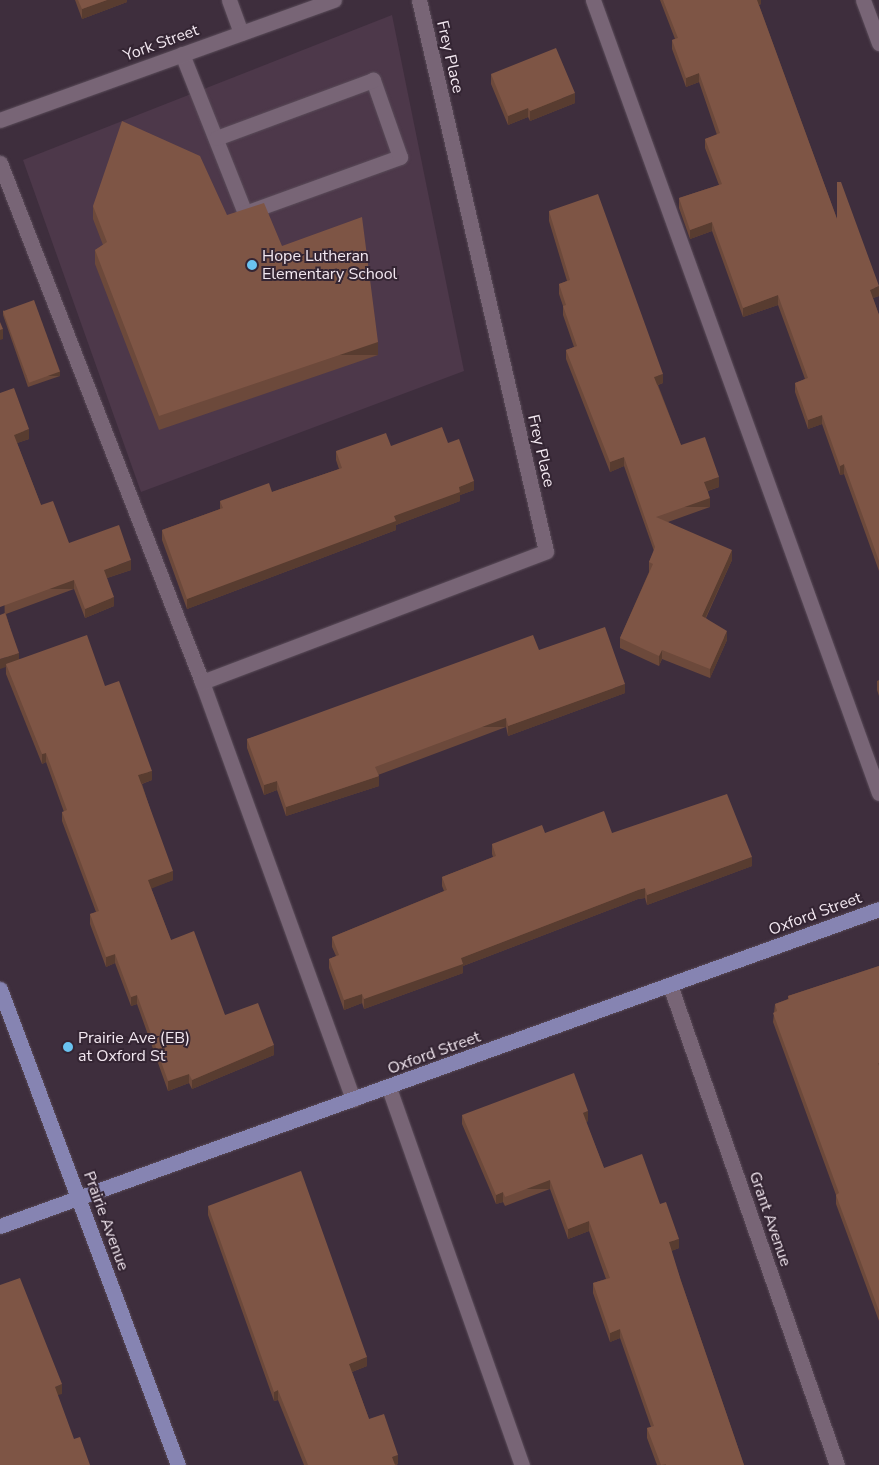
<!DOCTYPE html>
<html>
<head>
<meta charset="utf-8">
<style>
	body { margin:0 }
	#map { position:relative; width:879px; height:1465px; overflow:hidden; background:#3e2e3d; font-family:"Nunito Sans",sans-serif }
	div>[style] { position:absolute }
	.built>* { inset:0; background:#4d384a }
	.roads { filter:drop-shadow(0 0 1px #5a4c59) drop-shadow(0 0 1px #5a4c59) }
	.minor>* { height:15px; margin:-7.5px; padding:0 7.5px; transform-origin:7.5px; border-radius:7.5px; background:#786576 }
	.major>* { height:15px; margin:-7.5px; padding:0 7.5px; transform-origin:7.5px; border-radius:7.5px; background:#8684b2 }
	.wall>* { inset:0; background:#6c493b }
	.shaded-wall>* { inset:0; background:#583c30; transform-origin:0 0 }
	.building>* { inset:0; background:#7e5545; transform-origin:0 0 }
	.dots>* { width:14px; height:14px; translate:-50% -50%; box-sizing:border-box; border:2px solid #342533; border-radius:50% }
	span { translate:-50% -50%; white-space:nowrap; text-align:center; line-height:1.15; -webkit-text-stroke:4px #342533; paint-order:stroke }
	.street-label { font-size:16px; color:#f2e7f0 }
	.poi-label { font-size:16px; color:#f2e7f0 }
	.left { translate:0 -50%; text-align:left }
</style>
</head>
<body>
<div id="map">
	<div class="built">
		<div style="clip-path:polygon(392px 15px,464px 371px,141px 492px,23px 160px)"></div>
	</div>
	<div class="roads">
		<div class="minor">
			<div style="left:229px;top:0;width:35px;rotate:70deg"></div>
			<div style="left:593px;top:0;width:843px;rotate:70.17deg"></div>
			<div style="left:863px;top:0;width:46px;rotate:69.6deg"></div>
			<div style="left:182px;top:54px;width:171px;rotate:68.4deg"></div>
			<div style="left:245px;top:213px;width:165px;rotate:-19.9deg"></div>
			<div style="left:400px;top:157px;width:82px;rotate:-109.3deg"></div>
			<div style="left:373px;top:80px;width:167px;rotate:159.7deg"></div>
			<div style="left:0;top:120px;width:355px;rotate:-19.8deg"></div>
			<div style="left:0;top:163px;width:557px;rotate:68.73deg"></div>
			<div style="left:202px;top:682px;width:444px;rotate:70.1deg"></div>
			<div style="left:202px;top:682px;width:368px;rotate:-20.8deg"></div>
			<div style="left:546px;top:551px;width:565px;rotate:-102.98deg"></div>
			<div style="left:670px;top:985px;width:508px;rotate:70.82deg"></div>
			<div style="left:389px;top:1088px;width:400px;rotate:70.6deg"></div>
		</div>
		<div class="major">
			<div style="left:0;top:989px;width:508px;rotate:69.5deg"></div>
			<div style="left:0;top:1226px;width:934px;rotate:-19.83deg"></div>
		</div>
	</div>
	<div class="wall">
		<div style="clip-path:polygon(75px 0,127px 0,127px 2px,82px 19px)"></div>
		<div style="clip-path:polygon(660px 0,761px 0,761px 4px,759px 5px,837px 219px,879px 296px,873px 298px,879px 315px,879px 571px,844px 474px,840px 475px,822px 424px,808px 429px,795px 392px,795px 383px,805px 379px,778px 305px,743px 317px,712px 231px,690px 239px,679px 208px,679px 198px,719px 185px,705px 148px,705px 139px,717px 135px,699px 82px,686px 87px,672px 49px,672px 40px,675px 39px)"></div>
		<div style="clip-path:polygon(491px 74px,575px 103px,530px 121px,528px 117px,508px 125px,491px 84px)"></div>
		<div style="clip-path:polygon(93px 206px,227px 215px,282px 246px,378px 355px,159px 430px,95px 264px,95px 250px,103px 245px,93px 219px)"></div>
		<div style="clip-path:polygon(549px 211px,663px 383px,658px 385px,681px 445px,719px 487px,708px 491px,710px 507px,668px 522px,732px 560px,706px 618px,727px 640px,710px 678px,662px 659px,659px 666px,620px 648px,620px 638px,649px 572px,649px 562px,654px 551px,624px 466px,610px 472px,566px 359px,566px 350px,574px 347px,563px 315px,563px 306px,559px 294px,559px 284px,567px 281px,549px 221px)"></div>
		<div style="clip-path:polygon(3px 310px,60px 376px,28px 387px,3px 315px)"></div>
		<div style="clip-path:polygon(0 393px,29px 439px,17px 443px,41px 505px,69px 543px,131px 570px,107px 578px,114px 606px,85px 618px,74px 589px,6px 614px,19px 659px,105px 686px,152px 780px,142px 784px,173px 880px,151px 888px,171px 940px,225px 1015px,274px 1055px,192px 1089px,189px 1083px,168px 1091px,137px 1004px,131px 1006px,115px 963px,106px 967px,90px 924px,90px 914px,96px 912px,62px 821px,62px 812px,64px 812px,46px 762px,42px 764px,6px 674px)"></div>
		<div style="clip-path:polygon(448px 443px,474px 490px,460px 495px,460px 501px,396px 525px,396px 530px,187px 609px,162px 540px,162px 530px,220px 509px,220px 501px,272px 492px,339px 469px,336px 460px,336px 451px)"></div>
		<div style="clip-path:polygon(539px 650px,625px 693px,508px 736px,506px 727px,378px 775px,379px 786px,286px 816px,277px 790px,264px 795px,247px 748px,247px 739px)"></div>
		<div style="clip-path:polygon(879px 680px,879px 696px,877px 690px,877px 681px)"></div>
		<div style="clip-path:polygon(545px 833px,612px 833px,752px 866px,647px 905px,645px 898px,638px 899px,463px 966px,463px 973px,364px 1009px,362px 1003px,344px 1010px,329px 968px,329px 959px,336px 956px,332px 947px,332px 937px,444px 891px,442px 886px,442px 877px,493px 857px,492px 854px,492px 844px)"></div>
		<div style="clip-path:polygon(879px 966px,879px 1321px,836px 1204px,836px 1195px,773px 1022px,775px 1004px,788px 999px,788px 996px)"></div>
		<div style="clip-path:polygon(462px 1115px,588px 1121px,586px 1122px,604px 1168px,660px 1204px,679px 1248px,671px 1251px,681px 1281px,744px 1465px,657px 1465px,647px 1438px,647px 1428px,651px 1427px,620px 1338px,610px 1342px,593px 1293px,593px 1283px,606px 1279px,589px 1231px,568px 1239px,550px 1189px,505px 1206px,503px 1202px,496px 1204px,462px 1124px)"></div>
		<div style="clip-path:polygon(208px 1206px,367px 1366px,352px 1372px,369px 1419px,398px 1464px,396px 1465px,304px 1465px,278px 1400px,274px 1401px,208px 1215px)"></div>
	</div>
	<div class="shaded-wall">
		<div style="clip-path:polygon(107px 0,127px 0,127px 2px,82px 19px,82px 9px)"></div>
		<div style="clip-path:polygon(756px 0,761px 0,761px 4px,756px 6px)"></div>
		<div style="clip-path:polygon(699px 73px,699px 82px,686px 87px,686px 78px)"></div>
		<div style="clip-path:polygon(575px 93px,575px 103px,530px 121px,530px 111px)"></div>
		<div style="clip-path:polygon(528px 108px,528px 117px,508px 125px,508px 116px)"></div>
		<div style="clip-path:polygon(712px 222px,712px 231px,690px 239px,690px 230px)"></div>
		<div style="clip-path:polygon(879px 286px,879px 296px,870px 299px,870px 290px)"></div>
		<div style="clip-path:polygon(778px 295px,778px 305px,743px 317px,743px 308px)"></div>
		<div style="clip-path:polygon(3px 329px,3px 339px,0 340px,0 330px)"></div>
		<div style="left:378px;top:342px;width:13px;height:231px;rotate:90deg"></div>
		<div style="left:60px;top:371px;width:5px;height:34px;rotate:90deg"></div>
		<div style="clip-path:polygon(663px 374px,663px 383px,654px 386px,654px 377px)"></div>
		<div style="clip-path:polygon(822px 415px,822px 424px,808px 429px,808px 420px)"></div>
		<div style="clip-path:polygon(29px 429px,29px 439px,14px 444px,14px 435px)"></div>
		<div style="clip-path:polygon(624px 457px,624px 466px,610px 472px,610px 462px)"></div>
		<div style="clip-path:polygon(844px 464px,844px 474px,840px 475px,840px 466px)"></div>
		<div style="clip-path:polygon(719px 477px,719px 487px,704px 492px,704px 482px)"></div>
		<div style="clip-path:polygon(474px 481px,474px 490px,460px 495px,460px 501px,396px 525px,396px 530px,187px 609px,187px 599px,394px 516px,459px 487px)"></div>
		<div style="left:710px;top:498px;width:9px;height:57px;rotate:90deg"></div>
		<div style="clip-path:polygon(732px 550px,732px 560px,702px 625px,702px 616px)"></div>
		<div style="clip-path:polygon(131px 560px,131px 570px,104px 579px,104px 570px)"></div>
		<div style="left:74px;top:580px;width:9px;height:79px;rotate:90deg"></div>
		<div style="clip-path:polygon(114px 597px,114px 606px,85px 618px,85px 609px)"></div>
		<div style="clip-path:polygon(727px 631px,727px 640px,710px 678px,710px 669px)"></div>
		<div style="clip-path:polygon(662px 650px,662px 659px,659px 666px,659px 656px)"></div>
		<div style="clip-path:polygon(19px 653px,19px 662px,6px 664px,6px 667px,0 669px,0 659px)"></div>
		<div style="clip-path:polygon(625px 684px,625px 693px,508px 736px,508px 726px)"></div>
		<div style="left:506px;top:718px;width:9px;height:140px;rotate:90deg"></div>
		<div style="clip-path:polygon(46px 753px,46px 762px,42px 764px,42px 754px)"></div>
		<div style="clip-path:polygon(152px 771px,152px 780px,138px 785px,138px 775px)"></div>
		<div style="clip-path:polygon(379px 776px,379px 786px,286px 816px,286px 807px)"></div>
		<div style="clip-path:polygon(277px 781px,277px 790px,264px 795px,264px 785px)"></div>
		<div style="clip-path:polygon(752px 857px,752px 866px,647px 905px,647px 895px)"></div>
		<div style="clip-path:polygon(173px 871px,173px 880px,148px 890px,148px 880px)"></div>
		<div style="clip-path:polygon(645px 888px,645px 898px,638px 899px,463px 966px,463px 973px,364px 1009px,364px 999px,461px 958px,638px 890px)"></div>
		<div style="clip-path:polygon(115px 954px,115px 963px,106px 967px,106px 957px)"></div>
		<div style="clip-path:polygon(362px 994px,362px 1003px,344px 1010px,344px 1000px)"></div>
		<div style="clip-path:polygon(137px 995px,137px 1004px,131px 1006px,131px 997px)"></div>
		<div style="clip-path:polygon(274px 1045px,274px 1055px,192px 1089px,192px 1080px)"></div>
		<div style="clip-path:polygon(189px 1074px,189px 1083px,168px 1091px,168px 1081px)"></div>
		<div style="clip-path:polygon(588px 1111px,588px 1121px,583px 1123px,583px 1113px)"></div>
		<div style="left:550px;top:1180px;width:9px;height:48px;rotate:90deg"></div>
		<div style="clip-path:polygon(503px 1192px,503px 1202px,496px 1204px,496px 1195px)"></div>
		<div style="clip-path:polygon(589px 1221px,589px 1231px,568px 1239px,568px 1229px)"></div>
		<div style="clip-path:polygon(679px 1239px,679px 1248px,669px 1252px,669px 1242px)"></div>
		<div style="clip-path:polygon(620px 1329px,620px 1338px,610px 1342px,610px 1333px)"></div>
		<div style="clip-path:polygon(367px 1357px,367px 1366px,349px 1373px,349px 1364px)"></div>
		<div style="clip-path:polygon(62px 1384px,62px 1394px,55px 1396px,55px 1387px)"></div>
		<div style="clip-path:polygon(278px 1390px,278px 1400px,274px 1401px,274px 1392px)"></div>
		<div style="clip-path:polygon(398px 1455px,398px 1464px,392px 1465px,392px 1457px)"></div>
	</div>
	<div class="building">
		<div style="clip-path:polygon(78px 0,107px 0,82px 9px)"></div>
		<div style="clip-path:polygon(663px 0,757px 0,837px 219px,837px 182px,841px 182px,879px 286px,870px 290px,879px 315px,879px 561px,844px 464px,840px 466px,822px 415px,808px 420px,795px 383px,808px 378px,778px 295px,743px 308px,712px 222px,690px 230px,679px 198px,722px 184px,705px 139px,720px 133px,699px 73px,686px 78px,672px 40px,678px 38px)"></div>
		<div style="clip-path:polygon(556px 48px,575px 93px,530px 111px,528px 108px,508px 116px,491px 74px)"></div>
		<div style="clip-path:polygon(122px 121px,200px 156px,227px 215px,264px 203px,282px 246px,362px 217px,378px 342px,159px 416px,95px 250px,107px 242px,93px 206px)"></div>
		<div style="clip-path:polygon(598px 194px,663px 374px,654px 377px,681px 445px,705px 437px,719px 477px,704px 482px,710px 498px,656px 517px,732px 550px,702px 616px,727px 631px,710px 669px,662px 650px,659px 656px,620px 638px,653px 564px,649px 562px,655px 547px,624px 457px,610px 462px,566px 350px,577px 346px,563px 306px,566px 305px,559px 284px,570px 280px,549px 211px)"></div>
		<div style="left:34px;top:300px;width:76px;height:33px;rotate:70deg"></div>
		<div style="clip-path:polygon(0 322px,3px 329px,0 330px)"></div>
		<div style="clip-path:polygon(14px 388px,29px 429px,14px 435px,41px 505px,53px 501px,69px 543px,119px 525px,131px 560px,104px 570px,114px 597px,85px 609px,74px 580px,0 607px,0 393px)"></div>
		<div style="clip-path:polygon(442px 427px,448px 443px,459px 439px,474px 481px,459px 487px,460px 492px,394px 516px,396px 521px,187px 599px,162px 530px,223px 508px,220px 501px,269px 483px,272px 492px,342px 468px,336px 451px,386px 433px,391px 446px)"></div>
		<div style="clip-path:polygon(5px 613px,19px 653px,0 659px,0 615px)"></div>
		<div style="clip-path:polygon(605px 627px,625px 684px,508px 726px,506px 718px,375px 767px,379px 776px,286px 807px,277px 781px,264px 785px,247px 739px,533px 635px,539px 650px)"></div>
		<div style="clip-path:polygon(87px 635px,105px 686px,119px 681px,152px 771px,138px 775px,173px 871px,148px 880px,171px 940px,194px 931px,225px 1015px,258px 1003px,274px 1045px,192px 1080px,189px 1074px,168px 1081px,137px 995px,131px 997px,115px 954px,106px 957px,90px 914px,99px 911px,62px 812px,67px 810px,46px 753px,42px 754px,6px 664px)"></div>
		<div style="clip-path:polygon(727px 794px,752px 857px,647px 895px,645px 888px,638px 890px,461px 958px,463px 964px,364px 999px,362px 994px,344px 1000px,329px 959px,339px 955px,332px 937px,447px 890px,442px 877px,496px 856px,492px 844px,542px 825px,545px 833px,604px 811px,612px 833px)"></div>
		<div style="clip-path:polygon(879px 966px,879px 1063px,878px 1063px,879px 1066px,879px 1311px,836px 1195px,839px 1193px,773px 1013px,777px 1011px,775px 1004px,789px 999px,788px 996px)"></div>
		<div style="clip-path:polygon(574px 1073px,588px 1111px,583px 1113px,604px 1168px,642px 1154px,660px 1204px,666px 1202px,679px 1239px,669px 1242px,681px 1281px,744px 1465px,666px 1465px,666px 1464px,661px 1465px,647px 1428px,654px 1426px,620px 1329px,610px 1333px,593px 1283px,610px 1278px,589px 1221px,568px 1229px,550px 1180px,505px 1197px,503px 1192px,496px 1195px,462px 1115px)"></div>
		<div style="clip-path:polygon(301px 1171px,367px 1357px,349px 1364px,369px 1419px,384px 1414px,398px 1455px,392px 1457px,395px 1465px,308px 1465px,278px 1390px,274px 1392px,208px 1206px)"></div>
		<div style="clip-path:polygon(20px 1278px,62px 1384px,55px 1387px,74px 1439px,80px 1437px,90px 1465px,0 1465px,0 1285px)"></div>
	</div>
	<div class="dots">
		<div style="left:252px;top:265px;background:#6ac3f1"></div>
		<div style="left:68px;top:1047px;background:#6ac3f1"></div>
	</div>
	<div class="street-label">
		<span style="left:161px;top:43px;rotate:-20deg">York Street</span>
		<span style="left:450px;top:57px;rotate:77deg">Frey Place</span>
		<span style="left:541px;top:451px;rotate:77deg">Frey Place</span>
		<span style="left:815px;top:914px;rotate:-20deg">Oxford Street</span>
		<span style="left:434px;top:1053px;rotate:-20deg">Oxford Street</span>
		<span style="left:770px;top:1219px;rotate:71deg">Grant Avenue</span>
		<span style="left:106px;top:1221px;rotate:70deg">Prairie Avenue</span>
	</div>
	<div class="poi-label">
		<span class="left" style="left:262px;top:265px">Hope Lutheran<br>Elementary School</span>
		<span class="left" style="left:78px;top:1047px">Prairie Ave (EB)<br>at Oxford St</span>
	</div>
</div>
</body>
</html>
